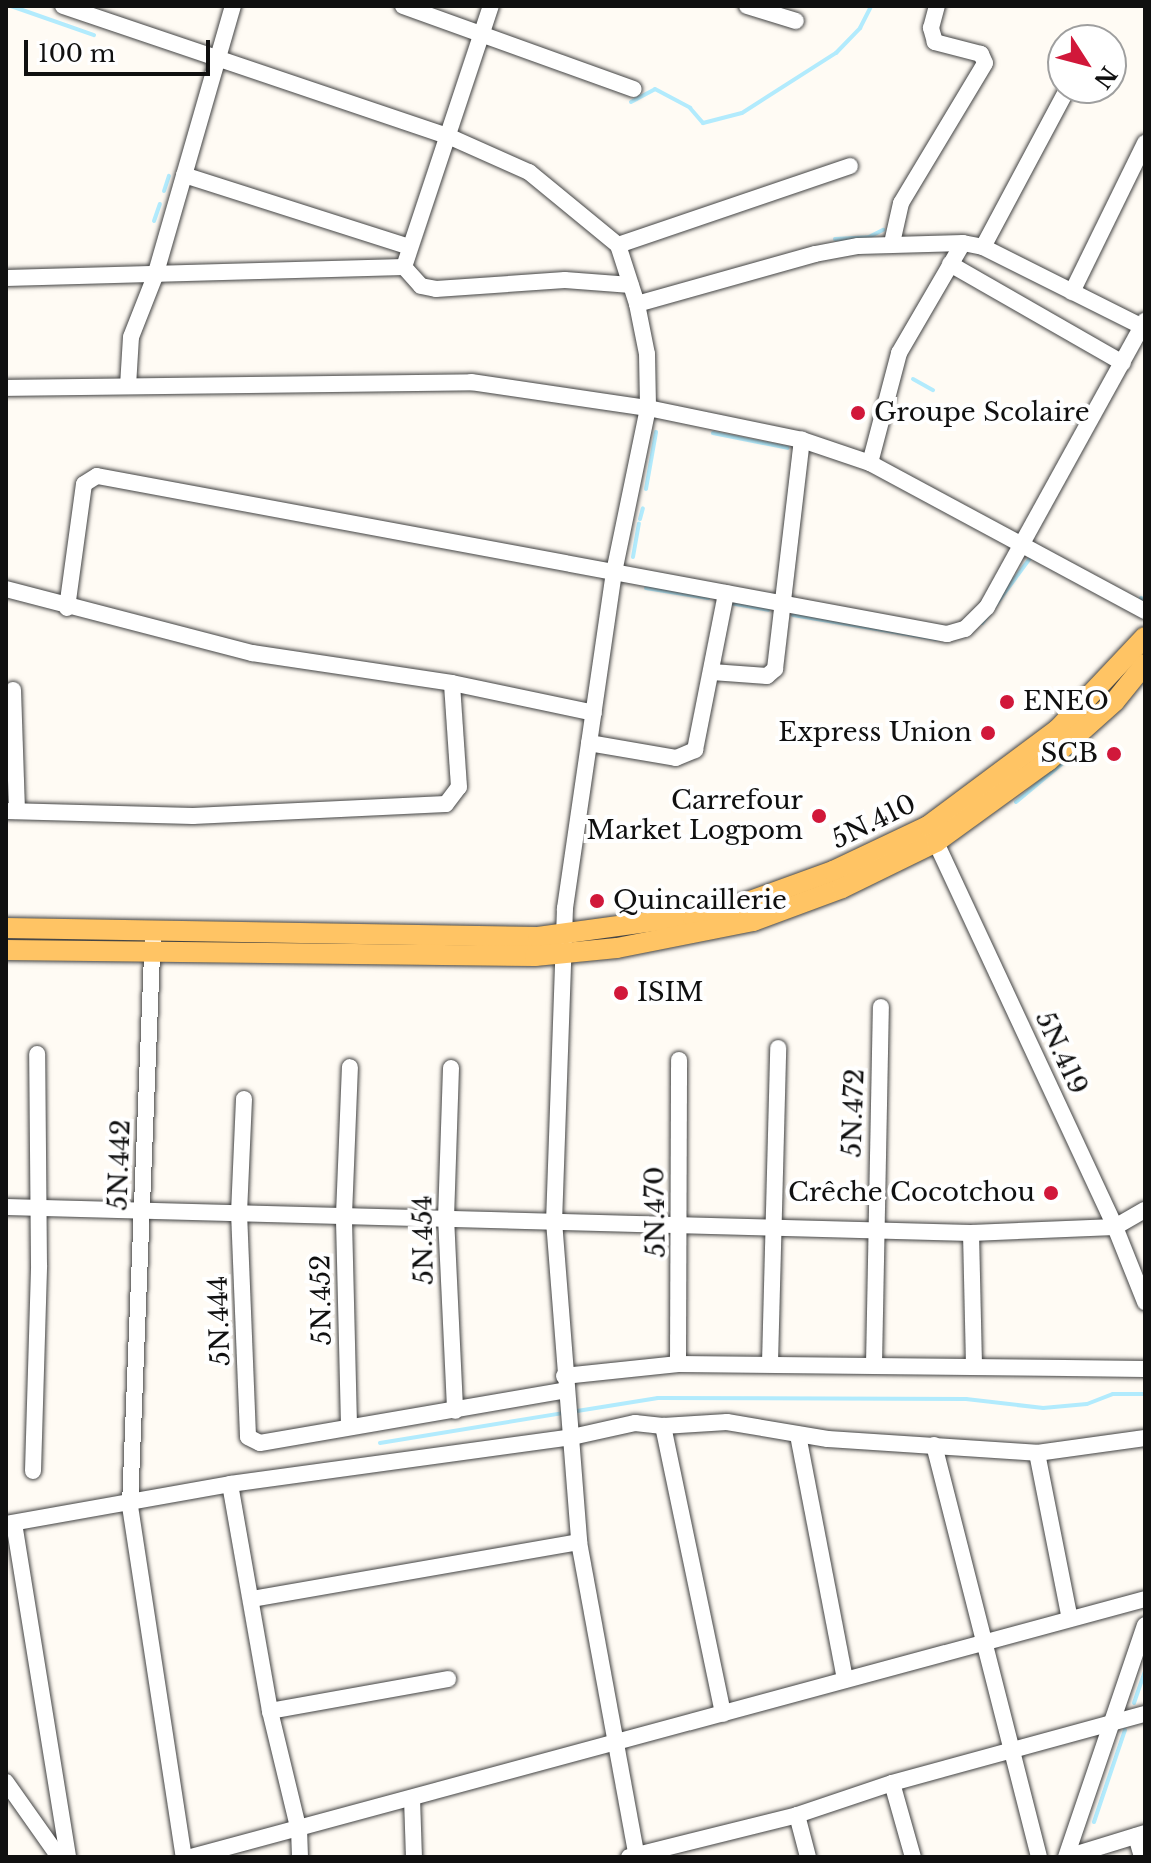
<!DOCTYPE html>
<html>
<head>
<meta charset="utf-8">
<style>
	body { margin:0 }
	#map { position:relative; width:1151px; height:1863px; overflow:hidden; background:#fffbf4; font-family:"Libre Baskerville",serif }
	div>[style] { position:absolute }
	.stream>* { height:4px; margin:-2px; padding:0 2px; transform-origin:2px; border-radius:2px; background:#b2ebfd }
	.roads { filter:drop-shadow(0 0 2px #434343) drop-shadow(0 0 2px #434343) }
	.minor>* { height:16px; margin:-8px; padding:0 8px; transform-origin:8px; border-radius:8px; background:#fff }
	.major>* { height:20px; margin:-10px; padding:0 10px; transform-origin:10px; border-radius:10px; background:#ffc464 }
	.dots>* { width:22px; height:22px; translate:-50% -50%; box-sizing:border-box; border:4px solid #fff; border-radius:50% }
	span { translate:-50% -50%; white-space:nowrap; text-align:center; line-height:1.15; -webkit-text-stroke:8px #fff; paint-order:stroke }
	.poi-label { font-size:26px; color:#101010 }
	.left { translate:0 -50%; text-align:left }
	.right { translate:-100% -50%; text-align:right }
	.street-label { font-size:26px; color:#101010 }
	.frame { position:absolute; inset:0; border:8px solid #101010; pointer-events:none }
	.north { position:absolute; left:1047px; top:24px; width:80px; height:80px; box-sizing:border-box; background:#fff; border:2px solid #9f9f9f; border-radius:50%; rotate:126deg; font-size:22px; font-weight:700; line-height:32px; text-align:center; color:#101010 }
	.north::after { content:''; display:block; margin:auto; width:28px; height:36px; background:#d1183a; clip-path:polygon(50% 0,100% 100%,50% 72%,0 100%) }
	.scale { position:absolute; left:24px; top:40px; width:186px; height:36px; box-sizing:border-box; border:4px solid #101010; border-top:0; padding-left:10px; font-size:24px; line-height:28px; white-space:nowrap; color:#101010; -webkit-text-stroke:6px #fff; paint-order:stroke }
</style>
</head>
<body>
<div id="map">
	<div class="stream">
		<div style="left:11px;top:6px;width:88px;rotate:19.3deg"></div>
		<div style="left:631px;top:102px;width:27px;rotate:-28deg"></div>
		<div style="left:655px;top:89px;width:40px;rotate:28deg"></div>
		<div style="left:690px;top:108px;width:20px;rotate:49deg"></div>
		<div style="left:703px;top:123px;width:40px;rotate:-14.4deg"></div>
		<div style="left:742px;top:113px;width:112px;rotate:-32.6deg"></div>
		<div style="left:836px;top:53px;width:35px;rotate:-46deg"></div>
		<div style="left:860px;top:28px;width:25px;rotate:-63deg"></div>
		<div style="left:164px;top:191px;width:16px;rotate:-72deg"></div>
		<div style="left:154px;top:221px;width:18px;rotate:-71deg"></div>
		<div style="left:835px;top:239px;width:34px;rotate:-3deg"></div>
		<div style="left:869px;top:237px;width:16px;rotate:-27deg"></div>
		<div style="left:913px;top:379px;width:23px;rotate:29deg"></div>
		<div style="left:713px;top:433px;width:76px;rotate:11.3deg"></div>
		<div style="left:646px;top:489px;width:58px;rotate:-80deg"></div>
		<div style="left:640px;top:519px;width:11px;rotate:-75deg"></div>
		<div style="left:633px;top:557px;width:34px;rotate:-80deg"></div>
		<div style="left:646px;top:588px;width:63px;rotate:9.2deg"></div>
		<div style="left:1141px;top:598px;width:4px;rotate:27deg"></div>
		<div style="left:730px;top:603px;width:39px;rotate:10deg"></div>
		<div style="left:793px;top:615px;width:146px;rotate:9.5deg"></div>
		<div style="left:982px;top:623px;width:82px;rotate:-53.4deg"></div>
		<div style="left:1016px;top:802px;width:86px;rotate:-39.8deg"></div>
		<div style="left:571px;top:1412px;width:88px;rotate:-9.1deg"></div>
		<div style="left:658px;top:1398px;width:308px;rotate:0.2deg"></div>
		<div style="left:966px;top:1399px;width:78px;rotate:6.7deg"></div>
		<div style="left:1043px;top:1408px;width:44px;rotate:-5.2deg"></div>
		<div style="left:1087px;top:1404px;width:28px;rotate:-21deg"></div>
		<div style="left:1113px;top:1394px;width:32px"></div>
		<div style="left:380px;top:1443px;width:185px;rotate:-9.3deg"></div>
		<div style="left:1134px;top:1703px;width:34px;rotate:-71deg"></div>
		<div style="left:1094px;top:1822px;width:97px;rotate:-71.4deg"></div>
	</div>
	<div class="roads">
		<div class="minor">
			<div style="left:63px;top:6px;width:406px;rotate:18.7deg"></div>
			<div style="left:448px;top:136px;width:89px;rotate:24deg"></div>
			<div style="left:529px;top:172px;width:115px;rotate:39.4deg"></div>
			<div style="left:618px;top:245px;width:62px;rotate:72.1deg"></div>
			<div style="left:637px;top:304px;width:51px;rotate:78.7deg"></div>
			<div style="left:647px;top:354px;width:54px;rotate:88.9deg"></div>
			<div style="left:648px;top:408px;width:167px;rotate:101.7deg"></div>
			<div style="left:614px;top:572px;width:340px;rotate:98.3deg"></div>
			<div style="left:565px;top:908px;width:313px;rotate:92deg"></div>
			<div style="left:554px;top:1221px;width:322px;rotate:85.5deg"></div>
			<div style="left:579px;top:1542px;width:320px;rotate:79.6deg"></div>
			<div style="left:403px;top:6px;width:245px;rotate:19.8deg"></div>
			<div style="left:747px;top:6px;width:51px;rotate:17deg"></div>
			<div style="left:184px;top:175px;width:236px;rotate:17.7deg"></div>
			<div style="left:892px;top:243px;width:41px;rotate:-77.3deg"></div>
			<div style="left:901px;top:203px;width:163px;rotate:-59deg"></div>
			<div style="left:985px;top:63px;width:10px;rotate:-114deg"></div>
			<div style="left:981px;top:54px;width:48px;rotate:-165.4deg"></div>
			<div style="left:935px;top:42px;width:15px;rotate:-106deg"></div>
			<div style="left:931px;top:28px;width:23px;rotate:-75deg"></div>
			<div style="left:618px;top:245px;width:245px;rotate:-18.8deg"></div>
			<div style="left:983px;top:247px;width:180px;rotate:-61.9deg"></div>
			<div style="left:950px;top:264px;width:199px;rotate:29.8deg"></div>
			<div style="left:404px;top:267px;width:25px;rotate:48deg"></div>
			<div style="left:421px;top:286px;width:15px;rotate:11deg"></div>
			<div style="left:436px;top:289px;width:129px;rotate:-4deg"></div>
			<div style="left:565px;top:280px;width:66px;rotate:4.3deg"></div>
			<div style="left:6px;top:278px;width:398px;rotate:-1.6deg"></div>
			<div style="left:404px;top:267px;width:275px;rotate:-71.6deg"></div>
			<div style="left:1072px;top:292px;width:166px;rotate:-63.9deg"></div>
			<div style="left:637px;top:304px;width:185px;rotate:-15.7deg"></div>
			<div style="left:815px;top:254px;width:44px;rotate:-10.5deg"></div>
			<div style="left:858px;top:246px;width:105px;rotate:-1.6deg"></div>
			<div style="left:963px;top:243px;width:20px;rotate:11deg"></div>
			<div style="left:983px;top:247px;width:181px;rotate:26.6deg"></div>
			<div style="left:128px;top:386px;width:49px;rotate:-86.5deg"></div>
			<div style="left:131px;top:337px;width:66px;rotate:-68.5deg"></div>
			<div style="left:155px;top:276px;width:281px;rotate:-73.9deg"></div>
			<div style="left:6px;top:388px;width:465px;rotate:-0.7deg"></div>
			<div style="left:471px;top:382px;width:179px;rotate:8.4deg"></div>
			<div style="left:648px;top:408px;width:157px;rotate:11.7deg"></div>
			<div style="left:802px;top:440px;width:72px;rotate:18.7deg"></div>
			<div style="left:870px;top:463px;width:312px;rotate:28.3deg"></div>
			<div style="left:870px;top:463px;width:114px;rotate:-75.2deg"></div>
			<div style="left:899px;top:353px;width:127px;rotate:-59.8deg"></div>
			<div style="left:6px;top:589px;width:254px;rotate:14.6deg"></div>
			<div style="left:252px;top:653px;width:202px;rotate:8.5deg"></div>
			<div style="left:452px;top:683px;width:145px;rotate:11.9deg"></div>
			<div style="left:67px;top:608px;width:125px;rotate:-82.2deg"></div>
			<div style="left:84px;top:484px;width:15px;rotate:-32deg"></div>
			<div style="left:97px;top:476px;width:865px;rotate:10.53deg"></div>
			<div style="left:947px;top:634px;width:19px;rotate:-16deg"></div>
			<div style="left:965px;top:629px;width:31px;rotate:-45deg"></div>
			<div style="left:987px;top:607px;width:327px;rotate:-61.1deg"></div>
			<div style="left:712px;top:672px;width:55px;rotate:4.2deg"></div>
			<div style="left:767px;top:676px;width:11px;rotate:-41deg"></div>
			<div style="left:775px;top:669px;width:231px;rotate:-83.3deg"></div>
			<div style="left:13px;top:690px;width:121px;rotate:88.1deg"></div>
			<div style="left:589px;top:743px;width:88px;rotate:9.8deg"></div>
			<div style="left:676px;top:758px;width:21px;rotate:-23deg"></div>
			<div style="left:695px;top:750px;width:160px;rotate:-78.8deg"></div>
			<div style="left:6px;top:811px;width:187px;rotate:1.5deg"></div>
			<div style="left:193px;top:816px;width:253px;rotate:-2.7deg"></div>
			<div style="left:446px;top:804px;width:21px;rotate:-53deg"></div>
			<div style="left:459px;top:787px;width:104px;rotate:-93.9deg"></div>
			<div style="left:932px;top:834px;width:434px;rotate:65deg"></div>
			<div style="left:1115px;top:1227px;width:81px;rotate:68.2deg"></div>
			<div style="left:153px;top:930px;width:576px;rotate:92.29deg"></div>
			<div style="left:130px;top:1506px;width:355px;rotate:81.3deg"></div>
			<div style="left:451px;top:1068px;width:149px;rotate:91.9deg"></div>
			<div style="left:446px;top:1217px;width:194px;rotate:87.3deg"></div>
			<div style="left:244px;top:1099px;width:113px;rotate:92.5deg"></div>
			<div style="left:239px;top:1212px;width:225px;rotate:87.7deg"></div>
			<div style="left:248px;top:1437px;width:13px;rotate:27deg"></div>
			<div style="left:260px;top:1443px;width:311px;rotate:-9.8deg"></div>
			<div style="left:6px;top:1207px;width:965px;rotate:1.54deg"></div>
			<div style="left:971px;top:1233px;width:144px;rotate:-2.4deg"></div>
			<div style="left:1115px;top:1227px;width:34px;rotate:-30deg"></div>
			<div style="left:971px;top:1233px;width:133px;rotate:88.7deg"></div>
			<div style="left:770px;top:1363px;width:315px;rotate:-88.5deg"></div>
			<div style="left:678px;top:1364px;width:304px;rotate:-89.8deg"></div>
			<div style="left:874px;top:1365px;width:358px;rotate:-88.9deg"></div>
			<div style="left:564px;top:1376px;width:115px;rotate:-6deg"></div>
			<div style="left:678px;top:1364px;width:467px;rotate:0.6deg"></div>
			<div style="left:349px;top:1425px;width:210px;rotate:-91.4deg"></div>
			<div style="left:344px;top:1215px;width:148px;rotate:-87.7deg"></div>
			<div style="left:663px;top:1426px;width:64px;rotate:-3.6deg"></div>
			<div style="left:727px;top:1422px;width:102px;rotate:9.6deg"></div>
			<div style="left:828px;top:1439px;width:209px;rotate:3.8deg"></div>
			<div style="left:1037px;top:1453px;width:109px;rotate:-7.9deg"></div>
			<div style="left:798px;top:1435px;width:249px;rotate:79.1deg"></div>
			<div style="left:934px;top:1445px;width:425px;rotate:75.7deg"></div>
			<div style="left:1037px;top:1453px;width:169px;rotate:78.8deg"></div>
			<div style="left:33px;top:1471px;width:206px;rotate:-88.3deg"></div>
			<div style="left:39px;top:1265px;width:211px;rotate:-90.5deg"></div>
			<div style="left:14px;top:1523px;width:338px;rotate:80.8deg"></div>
			<div style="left:6px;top:1524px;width:228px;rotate:-10.1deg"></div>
			<div style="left:252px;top:1599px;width:332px;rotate:-9.9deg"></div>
			<div style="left:270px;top:1711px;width:181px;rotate:-10.2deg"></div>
			<div style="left:6px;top:1782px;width:92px;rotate:54.8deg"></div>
			<div style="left:892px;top:1783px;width:77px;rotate:74.2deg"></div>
			<div style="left:412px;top:1798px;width:59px;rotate:88.1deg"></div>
			<div style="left:797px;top:1815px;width:43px;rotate:75.3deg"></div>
			<div style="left:1136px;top:1836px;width:22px;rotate:74deg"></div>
			<div style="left:191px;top:1857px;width:988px;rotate:-15.13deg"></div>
			<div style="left:300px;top:1857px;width:26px;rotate:-92deg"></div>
			<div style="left:299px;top:1831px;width:123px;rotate:-103.6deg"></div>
			<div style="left:270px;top:1711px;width:230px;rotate:-100deg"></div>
			<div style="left:230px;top:1484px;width:345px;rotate:-7.8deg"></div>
			<div style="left:572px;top:1437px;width:65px;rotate:-12.5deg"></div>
			<div style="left:635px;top:1423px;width:28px;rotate:6deg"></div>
			<div style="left:663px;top:1426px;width:294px;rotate:78.2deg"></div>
			<div style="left:629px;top:1857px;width:173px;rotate:-14deg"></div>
			<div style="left:797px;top:1815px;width:100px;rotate:-18.6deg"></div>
			<div style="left:892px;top:1783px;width:262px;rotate:-15.3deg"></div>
			<div style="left:1066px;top:1857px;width:245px;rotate:-71.2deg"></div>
			<div style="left:1067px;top:1857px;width:82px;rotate:-17.1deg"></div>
		</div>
		<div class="major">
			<div style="left:6px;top:928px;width:532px;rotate:0.97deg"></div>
			<div style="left:538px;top:937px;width:155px;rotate:-7.8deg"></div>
			<div style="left:692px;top:916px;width:55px;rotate:-13.8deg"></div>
			<div style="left:745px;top:903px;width:94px;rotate:-20deg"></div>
			<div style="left:833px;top:871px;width:105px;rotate:-25.3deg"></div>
			<div style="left:928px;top:826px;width:161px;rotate:-36.7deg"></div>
			<div style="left:1057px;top:730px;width:128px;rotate:-46.6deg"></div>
			<div style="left:6px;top:950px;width:529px;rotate:0.65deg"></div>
			<div style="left:535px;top:956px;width:82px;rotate:-5.6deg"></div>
			<div style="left:617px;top:948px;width:139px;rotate:-11.2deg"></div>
			<div style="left:753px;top:921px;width:95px;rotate:-20.3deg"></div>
			<div style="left:842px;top:888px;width:105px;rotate:-26.1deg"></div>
			<div style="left:936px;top:842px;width:138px;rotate:-35.9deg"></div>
			<div style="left:1048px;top:761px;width:90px;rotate:-41.8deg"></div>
			<div style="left:1115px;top:701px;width:48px;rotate:-51deg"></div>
		</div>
	</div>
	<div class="dots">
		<div style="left:858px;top:413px;background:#d1183a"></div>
		<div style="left:1007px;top:702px;background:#d1183a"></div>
		<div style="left:988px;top:733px;background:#d1183a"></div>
		<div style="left:1114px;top:754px;background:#d1183a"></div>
		<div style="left:819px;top:816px;background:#d1183a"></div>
		<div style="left:597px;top:901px;background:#d1183a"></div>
		<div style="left:621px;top:993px;background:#d1183a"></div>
		<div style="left:1051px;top:1193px;background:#d1183a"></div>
	</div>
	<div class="poi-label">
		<span class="left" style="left:874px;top:413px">Groupe Scolaire</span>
		<span class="left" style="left:1023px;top:702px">ENEO</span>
		<span class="right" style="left:972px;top:733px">Express Union</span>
		<span class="right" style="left:1098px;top:754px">SCB</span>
		<span class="right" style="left:803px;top:816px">Carrefour<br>Market Logpom</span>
		<span class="left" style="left:613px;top:901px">Quincaillerie</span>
		<span class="left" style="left:637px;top:993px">ISIM</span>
		<span class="right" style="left:1035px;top:1193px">Crêche Cocotchou</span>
	</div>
	<div class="street-label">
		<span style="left:874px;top:822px;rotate:-26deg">5N.410</span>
		<span style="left:1061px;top:1053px;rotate:65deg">5N.419</span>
		<span style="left:854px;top:1113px;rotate:-88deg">5N.472</span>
		<span style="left:120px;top:1165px;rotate:-88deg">5N.442</span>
		<span style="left:656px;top:1212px;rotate:-91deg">5N.470</span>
		<span style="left:424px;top:1240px;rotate:-91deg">5N.454</span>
		<span style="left:322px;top:1300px;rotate:-91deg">5N.452</span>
		<span style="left:220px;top:1321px;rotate:-92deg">5N.444</span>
	</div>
	<div class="frame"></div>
	<div class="north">N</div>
	<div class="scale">100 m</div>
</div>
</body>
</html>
